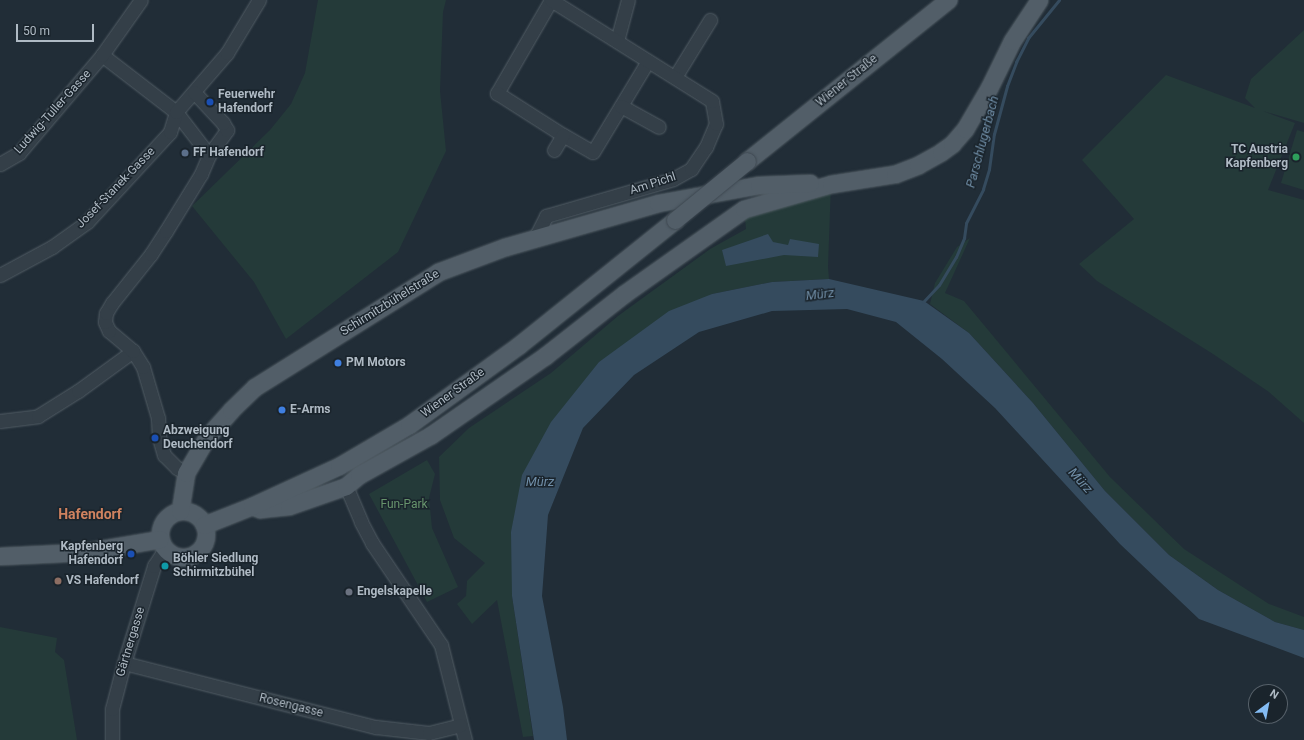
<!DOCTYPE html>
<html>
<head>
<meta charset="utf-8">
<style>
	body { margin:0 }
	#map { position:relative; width:1304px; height:740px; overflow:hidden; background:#212d37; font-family:Roboto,sans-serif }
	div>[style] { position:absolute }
	.green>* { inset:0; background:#243a39 }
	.water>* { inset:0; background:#354b5e }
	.stream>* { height:3px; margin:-1.5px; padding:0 1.5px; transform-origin:1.5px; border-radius:1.5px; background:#354b5e }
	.roads { filter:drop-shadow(0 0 1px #525d65) drop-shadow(0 0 1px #525d65) }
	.minor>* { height:13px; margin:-6.5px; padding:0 6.5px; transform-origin:6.5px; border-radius:6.5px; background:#343f48 }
	.major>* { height:17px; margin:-8.5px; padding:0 8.5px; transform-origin:8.5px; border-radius:8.5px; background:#525e68 }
	.major>.ring { margin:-8.5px; padding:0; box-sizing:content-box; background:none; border:17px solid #525e68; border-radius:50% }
	.bridges { filter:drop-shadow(0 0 1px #3e4851) drop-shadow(0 0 1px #3e4851) }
	.major-bridge>* { height:17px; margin:-8.5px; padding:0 8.5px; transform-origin:8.5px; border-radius:8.5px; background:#525e68 }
	.dots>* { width:11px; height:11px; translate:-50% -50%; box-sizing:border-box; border:2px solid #1a242c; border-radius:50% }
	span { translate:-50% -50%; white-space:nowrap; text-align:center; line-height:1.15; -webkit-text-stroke:3px #1a242c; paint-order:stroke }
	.street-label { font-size:12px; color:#afbac4 }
	.poi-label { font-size:12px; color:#afbac4; font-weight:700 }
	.left { translate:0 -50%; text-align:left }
	.right { translate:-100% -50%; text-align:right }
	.park-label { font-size:12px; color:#67946c }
	.water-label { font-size:13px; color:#708ea7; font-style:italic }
	.quarter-label { font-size:14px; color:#cf825f; font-weight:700 }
	.north { position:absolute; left:1248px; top:684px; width:40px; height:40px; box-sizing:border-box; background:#1a242c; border:1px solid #566069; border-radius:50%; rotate:32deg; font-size:11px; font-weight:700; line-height:16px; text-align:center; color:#afbac4 }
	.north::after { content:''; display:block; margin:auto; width:14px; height:18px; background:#84bcf4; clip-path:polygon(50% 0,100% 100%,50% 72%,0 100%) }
	.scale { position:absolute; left:16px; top:24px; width:78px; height:18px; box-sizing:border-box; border:2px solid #afbac4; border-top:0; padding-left:5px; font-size:12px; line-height:14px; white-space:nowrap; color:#afbac4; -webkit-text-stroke:3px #1a242c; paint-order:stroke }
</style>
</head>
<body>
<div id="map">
	<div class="green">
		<div style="clip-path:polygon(318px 0,446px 0,443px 12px,440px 91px,446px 151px,398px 252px,286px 339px,254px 282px,192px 206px,270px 130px,291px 104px,305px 73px)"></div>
		<div style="clip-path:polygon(1304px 30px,1304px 123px,1263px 111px,1295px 123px,1268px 190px,1304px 200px,1304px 423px,1269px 392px,1213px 354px,1097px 281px,1079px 264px,1134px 219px,1082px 160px,1166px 75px,1255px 108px,1245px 98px,1251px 79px)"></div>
		<div style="clip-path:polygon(1297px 130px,1304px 132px,1304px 190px,1281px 183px)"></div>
		<div style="clip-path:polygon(831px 184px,828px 267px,829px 279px,772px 282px,712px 294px,599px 362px,512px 596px,533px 736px,523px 737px,497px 600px,472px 624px,457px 604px,466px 596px,467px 581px,485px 563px,454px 538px,440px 500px,439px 457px,469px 428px,551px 373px,618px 316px,662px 284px,710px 249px,746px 229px,744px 209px)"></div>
		<div style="clip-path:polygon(970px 238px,945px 293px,964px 301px,1110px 477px,1184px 549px,1269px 604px,1304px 617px,1304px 630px,1275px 622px,1218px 590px,1169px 555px,1105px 491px,1033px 403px,969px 333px,930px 304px,935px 283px,957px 247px)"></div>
		<div style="clip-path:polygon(427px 460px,435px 474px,429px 498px,432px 528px,458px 587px,427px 602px,369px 494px)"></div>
		<div style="clip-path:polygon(0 627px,57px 638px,55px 652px,64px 660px,77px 740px,0 740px)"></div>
	</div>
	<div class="water">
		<div style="clip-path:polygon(768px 234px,773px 242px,788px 245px,790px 239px,819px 244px,818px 257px,784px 255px,726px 266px,722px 250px)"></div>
		<div style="clip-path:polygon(829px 279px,924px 301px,969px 333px,1033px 403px,1105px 491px,1169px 555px,1218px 590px,1275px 622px,1304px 630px,1304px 658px,1199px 619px,1120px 544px,995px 408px,942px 359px,896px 322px,847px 309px,772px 311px,699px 332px,634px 375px,583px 428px,548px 515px,542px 596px,563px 707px,567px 740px,534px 740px,512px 596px,511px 532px,522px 475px,551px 422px,599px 362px,669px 311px,712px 294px,772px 282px)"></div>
	</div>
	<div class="stream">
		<div style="left:923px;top:302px;width:23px;rotate:-47deg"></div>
		<div style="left:939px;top:285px;width:33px;rotate:-59deg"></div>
		<div style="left:956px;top:257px;width:21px;rotate:-67deg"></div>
		<div style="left:964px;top:238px;width:15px;rotate:-82deg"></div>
		<div style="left:966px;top:223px;width:38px;rotate:-63deg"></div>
		<div style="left:983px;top:189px;width:21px;rotate:-73deg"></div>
		<div style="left:989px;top:169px;width:35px;rotate:-82deg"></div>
		<div style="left:994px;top:134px;width:50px;rotate:-74.8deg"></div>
		<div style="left:1007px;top:86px;width:26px;rotate:-69deg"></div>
		<div style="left:1016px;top:62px;width:27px;rotate:-63deg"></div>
		<div style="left:1028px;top:38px;width:49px;rotate:-50.8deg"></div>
	</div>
	<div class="roads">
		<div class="minor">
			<div style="left:551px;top:0;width:108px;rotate:120.1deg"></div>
			<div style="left:497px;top:93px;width:78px;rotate:32.5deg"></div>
			<div style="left:563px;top:135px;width:34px;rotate:30deg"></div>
			<div style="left:593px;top:152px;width:106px;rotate:-58.9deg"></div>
			<div style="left:617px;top:41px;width:42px;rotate:-75deg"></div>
			<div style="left:102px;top:55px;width:93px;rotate:37.6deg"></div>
			<div style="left:176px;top:112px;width:54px;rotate:52.5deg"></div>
			<div style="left:675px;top:77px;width:67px;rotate:-58.4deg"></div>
			<div style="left:621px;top:106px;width:43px;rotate:28.9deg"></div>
			<div style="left:554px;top:150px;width:17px;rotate:-59deg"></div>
			<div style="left:0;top:164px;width:22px;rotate:-30deg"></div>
			<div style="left:19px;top:153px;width:128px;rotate:-49.7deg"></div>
			<div style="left:102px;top:55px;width:67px;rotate:-54.7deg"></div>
			<div style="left:535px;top:238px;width:25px;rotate:-63deg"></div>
			<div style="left:546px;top:216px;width:132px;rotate:-16.2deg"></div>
			<div style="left:673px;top:179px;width:21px;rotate:-29deg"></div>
			<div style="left:691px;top:169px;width:27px;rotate:-56deg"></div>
			<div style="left:706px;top:147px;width:25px;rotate:-67deg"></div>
			<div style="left:716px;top:124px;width:23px;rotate:-100deg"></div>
			<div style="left:712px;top:101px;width:190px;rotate:-147.9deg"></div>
			<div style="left:0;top:275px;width:59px;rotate:-28.3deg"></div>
			<div style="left:52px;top:247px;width:43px;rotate:-35.5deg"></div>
			<div style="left:87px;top:222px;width:122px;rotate:-47.3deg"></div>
			<div style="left:170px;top:132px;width:21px;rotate:-73deg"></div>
			<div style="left:176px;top:112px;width:78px;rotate:-49.2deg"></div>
			<div style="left:227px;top:53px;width:62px;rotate:-58.9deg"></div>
			<div style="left:0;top:421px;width:38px;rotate:-7deg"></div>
			<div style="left:38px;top:416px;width:47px;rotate:-32deg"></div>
			<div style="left:78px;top:391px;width:68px;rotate:-36deg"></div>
			<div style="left:186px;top:473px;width:10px;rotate:-151deg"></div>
			<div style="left:177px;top:468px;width:18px;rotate:-135deg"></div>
			<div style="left:164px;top:455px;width:18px;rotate:-106deg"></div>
			<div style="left:159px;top:438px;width:20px;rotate:-93deg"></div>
			<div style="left:158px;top:418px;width:53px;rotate:-106.4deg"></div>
			<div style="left:143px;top:367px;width:19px;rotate:-122deg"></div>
			<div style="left:133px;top:351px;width:31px;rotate:-140deg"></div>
			<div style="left:109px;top:331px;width:10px;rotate:-114deg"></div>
			<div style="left:105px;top:322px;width:9px;rotate:-84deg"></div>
			<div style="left:106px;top:313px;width:12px;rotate:-59deg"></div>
			<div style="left:112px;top:303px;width:63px;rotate:-51.5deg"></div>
			<div style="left:151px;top:254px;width:27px;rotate:-57deg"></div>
			<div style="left:166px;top:231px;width:67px;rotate:-58.4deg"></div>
			<div style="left:201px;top:174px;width:21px;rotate:-67deg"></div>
			<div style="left:209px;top:155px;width:31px;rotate:-54deg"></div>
			<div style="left:227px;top:130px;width:8px;rotate:-120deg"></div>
			<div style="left:223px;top:123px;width:42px;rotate:-133.1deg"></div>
			<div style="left:346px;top:486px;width:39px;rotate:67deg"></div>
			<div style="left:361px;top:522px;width:24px;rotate:62deg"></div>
			<div style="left:372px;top:543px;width:123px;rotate:55.9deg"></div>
			<div style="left:441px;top:645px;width:98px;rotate:75.8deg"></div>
			<div style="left:124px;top:663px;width:260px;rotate:14.3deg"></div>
			<div style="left:376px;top:727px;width:53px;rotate:6.5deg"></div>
			<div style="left:429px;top:733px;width:32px;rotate:-14deg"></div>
			<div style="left:112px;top:740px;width:31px;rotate:-90deg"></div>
			<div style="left:112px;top:709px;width:48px;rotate:-75.4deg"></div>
			<div style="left:124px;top:663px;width:102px;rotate:-72.8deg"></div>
			<div style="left:154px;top:566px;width:20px;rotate:-57deg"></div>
		</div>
		<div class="major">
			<div style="left:747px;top:161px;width:258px;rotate:-38.7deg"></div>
			<div style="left:252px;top:506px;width:9px;rotate:21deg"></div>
			<div style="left:260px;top:509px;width:29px;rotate:-6deg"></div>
			<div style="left:289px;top:506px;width:60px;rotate:-19.3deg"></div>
			<div style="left:346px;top:486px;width:17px;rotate:-40deg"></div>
			<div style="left:359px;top:475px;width:82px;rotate:-29.1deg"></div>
			<div style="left:431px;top:435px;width:139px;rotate:-34.7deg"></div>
			<div style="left:545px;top:356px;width:100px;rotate:-38.1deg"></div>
			<div style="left:624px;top:294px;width:147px;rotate:-35.3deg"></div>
			<div style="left:744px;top:209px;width:91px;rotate:-16deg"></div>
			<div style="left:831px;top:184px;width:65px;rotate:-8.9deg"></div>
			<div style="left:895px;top:174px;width:25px;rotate:-21deg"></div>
			<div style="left:918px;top:165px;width:26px;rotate:-29deg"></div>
			<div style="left:941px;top:152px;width:14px;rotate:-36deg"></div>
			<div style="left:952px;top:144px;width:20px;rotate:-49deg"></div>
			<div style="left:965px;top:129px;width:48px;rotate:-59.7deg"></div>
			<div style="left:989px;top:88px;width:52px;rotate:-63.9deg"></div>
			<div style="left:1012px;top:41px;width:49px;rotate:-56.6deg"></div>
			<div class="ring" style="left:160px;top:511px;width:29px;height:29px"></div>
			<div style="left:180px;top:511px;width:38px;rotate:-81deg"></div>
			<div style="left:186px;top:473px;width:42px;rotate:-59.7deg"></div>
			<div style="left:207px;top:437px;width:36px;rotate:-48deg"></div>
			<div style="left:231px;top:410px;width:33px;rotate:-44deg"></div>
			<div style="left:255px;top:387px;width:216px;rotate:-32.1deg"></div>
			<div style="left:438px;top:272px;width:72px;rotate:-20.5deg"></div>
			<div style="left:505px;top:247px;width:159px;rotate:-16deg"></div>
			<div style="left:658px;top:203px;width:103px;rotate:-10.1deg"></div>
			<div style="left:759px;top:185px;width:51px;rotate:-2.2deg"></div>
			<div style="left:204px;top:525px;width:52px;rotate:-21.6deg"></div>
			<div style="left:252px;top:506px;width:96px;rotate:-24.7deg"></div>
			<div style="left:339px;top:466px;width:81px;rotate:-30.4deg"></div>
			<div style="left:409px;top:425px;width:136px;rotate:-36deg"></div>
			<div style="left:519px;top:345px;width:200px;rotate:-38.7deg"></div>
			<div style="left:0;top:556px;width:84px;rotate:-2.7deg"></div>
			<div style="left:84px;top:552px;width:77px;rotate:-9.7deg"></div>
		</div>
	</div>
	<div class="bridges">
		<div class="major-bridge">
			<div style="left:675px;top:220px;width:93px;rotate:-39.3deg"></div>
		</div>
	</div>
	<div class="dots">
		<div style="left:210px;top:102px;background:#1a4fb4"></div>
		<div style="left:185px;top:153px;background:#5c6f8a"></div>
		<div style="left:1296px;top:157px;background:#2e9e5b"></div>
		<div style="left:338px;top:363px;background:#3f7fe0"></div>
		<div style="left:282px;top:410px;background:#3f7fe0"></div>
		<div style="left:155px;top:438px;background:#1a4fb4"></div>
		<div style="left:131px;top:554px;background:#1a4fb4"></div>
		<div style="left:165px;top:566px;background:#0f9aa8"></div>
		<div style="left:58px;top:581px;background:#8d6e63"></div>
		<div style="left:349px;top:592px;background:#6b7280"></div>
	</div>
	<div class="street-label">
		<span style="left:847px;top:81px;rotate:-39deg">Wiener Straße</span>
		<span style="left:53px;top:112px;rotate:-48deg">Ludwig-Tuller-Gasse</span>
		<span style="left:653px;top:184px;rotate:-18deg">Am Pichl</span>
		<span style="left:116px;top:188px;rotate:-46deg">Josef-Stanek-Gasse</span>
		<span style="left:390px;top:303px;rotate:-32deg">Schirmitzbühelstraße</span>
		<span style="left:453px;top:393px;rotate:-36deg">Wiener Straße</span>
		<span style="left:131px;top:642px;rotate:-73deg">Gärtnergasse</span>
		<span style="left:291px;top:706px;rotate:14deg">Rosengasse</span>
	</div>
	<div class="poi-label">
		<span class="left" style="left:218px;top:102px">Feuerwehr<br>Hafendorf</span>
		<span class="right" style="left:1288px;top:157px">TC Austria<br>Kapfenberg</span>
		<span class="left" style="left:193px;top:153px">FF Hafendorf</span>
		<span class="left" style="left:346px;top:363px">PM Motors</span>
		<span class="left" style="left:290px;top:410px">E-Arms</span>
		<span class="left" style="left:163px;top:438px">Abzweigung<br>Deuchendorf</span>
		<span class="right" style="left:123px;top:554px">Kapfenberg<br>Hafendorf</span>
		<span class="left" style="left:173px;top:566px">Böhler Siedlung<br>Schirmitzbühel</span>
		<span class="left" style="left:66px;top:581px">VS Hafendorf</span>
		<span class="left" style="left:357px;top:592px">Engelskapelle</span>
	</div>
	<div class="park-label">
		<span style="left:404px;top:505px">Fun-Park</span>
	</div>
	<div class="water-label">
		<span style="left:983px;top:142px;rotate:-75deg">Parschlugerbach</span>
		<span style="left:820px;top:295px;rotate:-7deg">Mürz</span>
		<span style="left:1080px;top:481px;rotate:48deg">Mürz</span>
		<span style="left:540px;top:482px">Mürz</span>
	</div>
	<div class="quarter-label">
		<span style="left:90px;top:514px">Hafendorf</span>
	</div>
	<div class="north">N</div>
	<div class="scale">50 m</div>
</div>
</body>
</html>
